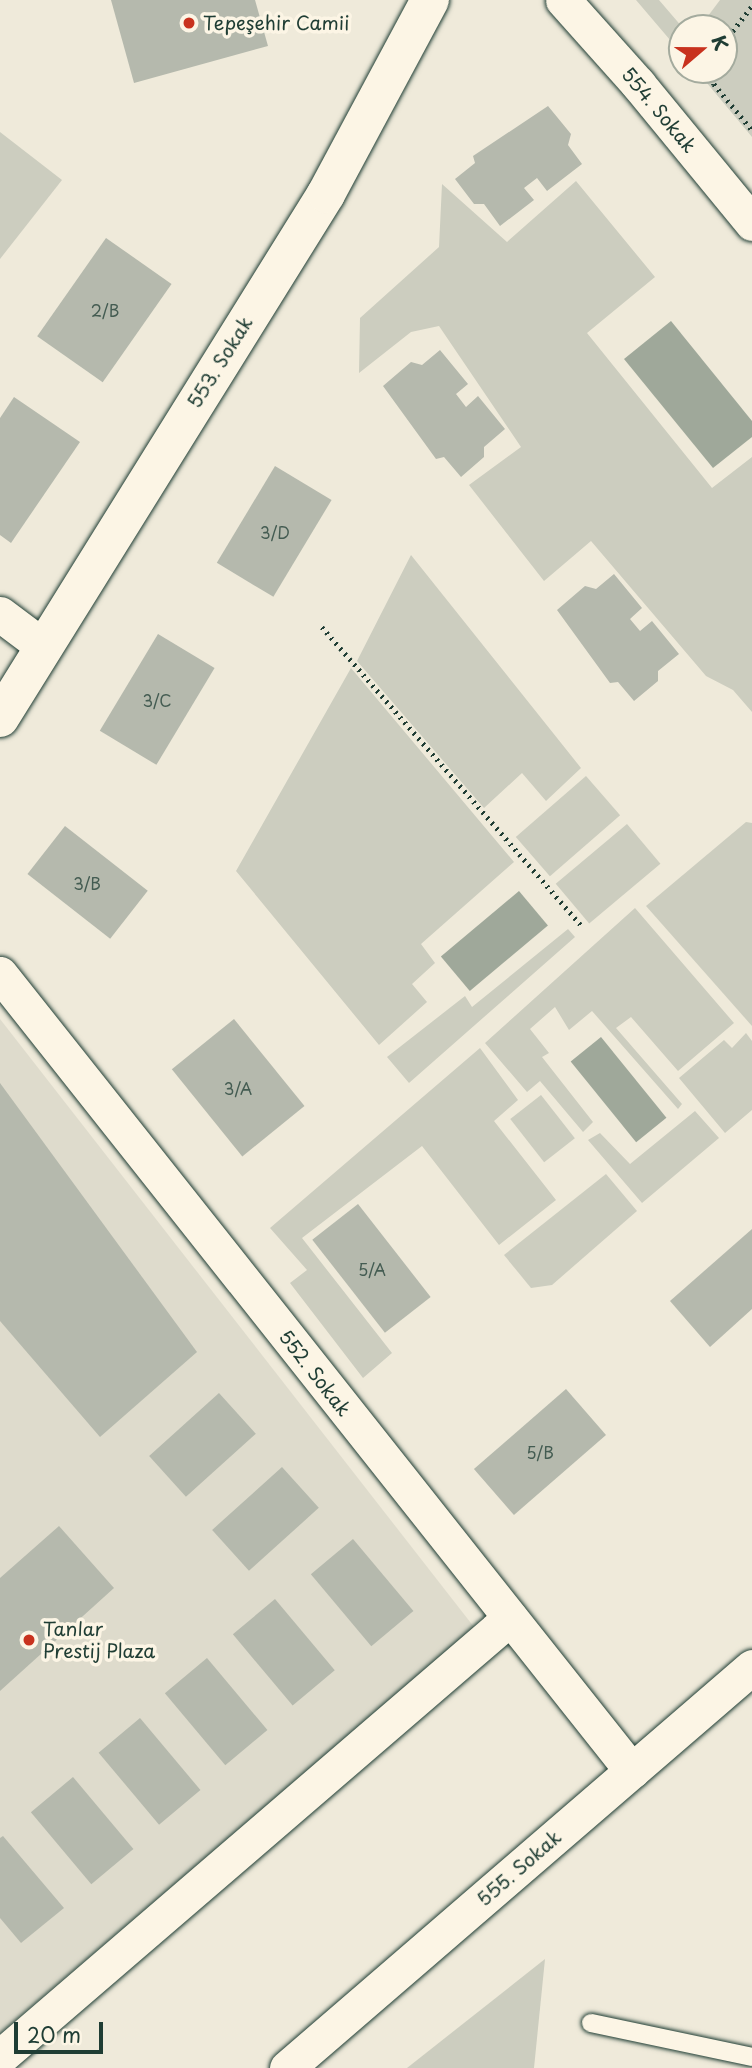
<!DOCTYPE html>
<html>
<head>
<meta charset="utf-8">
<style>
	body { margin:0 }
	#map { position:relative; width:752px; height:2068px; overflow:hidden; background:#efeada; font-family:"Playpen Sans",sans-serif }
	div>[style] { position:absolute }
	.built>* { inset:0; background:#dedbcc }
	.green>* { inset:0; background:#cccdbf; transform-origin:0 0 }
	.water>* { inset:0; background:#9fa89a; transform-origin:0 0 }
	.building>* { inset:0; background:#b5b9ad; transform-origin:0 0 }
	.path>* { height:4.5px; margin-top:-2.25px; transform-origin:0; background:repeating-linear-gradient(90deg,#1f3d34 0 2px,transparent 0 7px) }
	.roads { filter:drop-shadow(0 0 2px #1f3d34) drop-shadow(0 0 2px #1f3d34) }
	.service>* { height:18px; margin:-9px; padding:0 9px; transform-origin:9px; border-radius:9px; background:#fcf5e5 }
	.minor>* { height:35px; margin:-17.5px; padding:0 17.5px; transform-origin:17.5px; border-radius:17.5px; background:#fcf5e5 }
	.tertiary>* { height:38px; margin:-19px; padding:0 19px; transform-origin:19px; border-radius:19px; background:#fcf5e5 }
	.dots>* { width:19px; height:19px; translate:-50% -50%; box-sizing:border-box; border:4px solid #fcf5e5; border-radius:50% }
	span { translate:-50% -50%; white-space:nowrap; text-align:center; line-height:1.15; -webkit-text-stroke:7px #fcf5e5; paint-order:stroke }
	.number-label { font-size:16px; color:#445c52 }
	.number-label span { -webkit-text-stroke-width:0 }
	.poi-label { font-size:19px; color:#1f3d34 }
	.left { translate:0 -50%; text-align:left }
	.street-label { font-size:19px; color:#1f3d34 }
	.north { position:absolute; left:668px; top:14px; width:70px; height:70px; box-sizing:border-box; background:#fcf5e5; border:2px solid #a4ab9e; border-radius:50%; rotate:70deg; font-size:19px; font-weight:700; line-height:28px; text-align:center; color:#1f3d34 }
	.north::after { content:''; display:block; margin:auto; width:24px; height:32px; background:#c8321e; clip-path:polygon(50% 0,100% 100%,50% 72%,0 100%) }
	.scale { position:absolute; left:14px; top:2022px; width:89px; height:32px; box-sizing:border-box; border:4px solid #1f3d34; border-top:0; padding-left:9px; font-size:21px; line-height:24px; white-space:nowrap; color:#1f3d34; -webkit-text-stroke:5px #fcf5e5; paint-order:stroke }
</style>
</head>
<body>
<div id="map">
	<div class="built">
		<div style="clip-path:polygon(0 1019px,474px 1627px,0 2033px)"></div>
	</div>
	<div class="green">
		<div style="clip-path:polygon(636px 0,659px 0,683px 28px,705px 20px,720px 0,752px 0,752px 137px,696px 70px,724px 70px,724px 28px,682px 28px,682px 54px)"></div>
		<div style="clip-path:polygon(0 132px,62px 180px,0 259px)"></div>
		<div style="clip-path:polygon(576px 181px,655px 277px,587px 333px,712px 488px,752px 457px,752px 712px,733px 690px,706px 676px,591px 541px,544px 581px,469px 485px,521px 447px,439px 326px,411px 332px,359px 373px,360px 318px,439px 247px,442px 184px,507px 242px)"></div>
		<div style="clip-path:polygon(411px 555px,581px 768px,546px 801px,522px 773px,484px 808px,357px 661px)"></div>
		<div style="clip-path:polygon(351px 668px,514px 862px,421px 944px,435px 963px,412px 984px,427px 1002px,379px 1045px,236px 871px)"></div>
		<div style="left:586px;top:776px;width:52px;height:93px;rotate:49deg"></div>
		<div style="clip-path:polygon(746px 822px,752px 823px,752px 1026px,646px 906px)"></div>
		<div style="left:627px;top:824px;width:52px;height:93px;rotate:50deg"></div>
		<div style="clip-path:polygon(635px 908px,734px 1023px,678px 1071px,631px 1017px,616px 1028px,682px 1104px,678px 1109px,592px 1011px,569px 1030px,555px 1007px,530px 1029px,549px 1053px,542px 1057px,593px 1122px,583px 1132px,540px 1081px,527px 1092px,485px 1043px)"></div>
		<div style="clip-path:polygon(568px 929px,575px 937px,409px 1083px,387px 1057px,465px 996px,472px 1007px)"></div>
		<div style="clip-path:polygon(746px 1033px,752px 1041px,752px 1110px,725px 1133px,679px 1078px,724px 1040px,732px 1048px)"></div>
		<div style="clip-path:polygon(480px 1048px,518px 1100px,494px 1121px,556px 1200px,499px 1245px,422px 1146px,302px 1238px,392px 1353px,363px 1378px,290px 1283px,307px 1270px,270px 1228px)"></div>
		<div style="left:541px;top:1095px;width:55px;height:39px;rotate:52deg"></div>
		<div style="clip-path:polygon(695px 1111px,719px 1138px,642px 1203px,588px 1140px,600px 1133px,630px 1164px)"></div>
		<div style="clip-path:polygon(606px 1174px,637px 1211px,552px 1285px,531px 1288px,504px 1255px)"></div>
		<div style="clip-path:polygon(545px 1959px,534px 2068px,407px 2068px)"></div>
	</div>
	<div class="water">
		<div style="clip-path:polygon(671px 321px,752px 421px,752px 437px,713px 468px,624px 359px)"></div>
		<div style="left:519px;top:891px;width:45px;height:102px;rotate:50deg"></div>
		<div style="left:601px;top:1037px;width:104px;height:39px;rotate:51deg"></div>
	</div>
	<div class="building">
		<div style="clip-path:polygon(111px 0,255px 0,268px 46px,134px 83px)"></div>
		<div style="clip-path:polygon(548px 106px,571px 134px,568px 145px,582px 164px,547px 191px,537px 178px,524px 188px,534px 200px,500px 226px,484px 204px,474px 204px,455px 179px,475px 163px,473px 156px)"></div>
		<div style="left:106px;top:238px;width:80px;height:120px;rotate:35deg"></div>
		<div style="clip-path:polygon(440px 350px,468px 384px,456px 394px,466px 407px,478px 396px,505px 429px,484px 447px,484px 457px,461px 477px,444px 457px,436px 459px,383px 386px,411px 362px,422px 365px)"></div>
		<div style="clip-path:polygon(14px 397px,80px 442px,11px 543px,0 535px,0 418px)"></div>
		<div style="left:275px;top:466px;width:66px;height:113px;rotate:31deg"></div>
		<div style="clip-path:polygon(614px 574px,642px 608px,630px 619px,640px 631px,652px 621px,679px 654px,658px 671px,658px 681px,634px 701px,618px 682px,610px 683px,557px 610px,585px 586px,596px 589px)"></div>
		<div style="left:158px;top:634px;width:66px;height:113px;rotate:31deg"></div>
		<div style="left:65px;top:826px;width:105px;height:61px;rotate:38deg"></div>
		<div style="left:234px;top:1019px;width:112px;height:80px;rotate:51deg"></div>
		<div style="clip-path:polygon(0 1083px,197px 1352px,100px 1437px,0 1321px)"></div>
		<div style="left:358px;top:1204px;width:118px;height:58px;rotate:52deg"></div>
		<div style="clip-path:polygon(752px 1229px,752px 1309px,710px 1347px,670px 1301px)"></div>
		<div style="left:566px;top:1389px;width:61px;height:122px;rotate:49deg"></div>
		<div style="left:219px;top:1393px;width:55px;height:94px;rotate:48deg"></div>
		<div style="left:282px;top:1467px;width:55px;height:94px;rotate:48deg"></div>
		<div style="clip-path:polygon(59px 1526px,114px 1588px,0 1691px,0 1578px)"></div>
		<div style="left:353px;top:1539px;width:94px;height:55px;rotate:50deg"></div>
		<div style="left:275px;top:1599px;width:93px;height:55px;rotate:50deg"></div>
		<div style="left:207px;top:1658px;width:94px;height:55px;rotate:50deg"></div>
		<div style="left:140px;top:1718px;width:94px;height:54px;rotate:50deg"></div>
		<div style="left:73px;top:1777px;width:94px;height:55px;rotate:50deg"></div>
		<div style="clip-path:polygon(3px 1836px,64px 1908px,21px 1943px,0 1918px,0 1838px)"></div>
	</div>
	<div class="path">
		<div style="left:724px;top:42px;width:46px;rotate:-52.1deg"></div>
		<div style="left:710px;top:70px;width:15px;rotate:74deg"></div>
		<div style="left:714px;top:84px;width:60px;rotate:50.4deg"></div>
		<div style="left:322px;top:627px;width:396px;rotate:49deg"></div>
	</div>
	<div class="roads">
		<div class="service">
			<div style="left:591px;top:2023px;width:165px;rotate:11.9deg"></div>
		</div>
		<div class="minor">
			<div style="left:563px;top:0;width:113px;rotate:48.2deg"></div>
			<div style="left:638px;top:84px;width:180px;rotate:50.6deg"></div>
			<div style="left:0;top:614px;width:55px;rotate:36.9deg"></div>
			<div style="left:0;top:974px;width:1017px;rotate:51.59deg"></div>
			<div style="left:0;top:2057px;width:673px;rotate:-40.72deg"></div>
			<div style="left:287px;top:2068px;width:614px;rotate:-40.77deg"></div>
		</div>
		<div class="tertiary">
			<div style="left:0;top:718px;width:617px;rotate:-58.11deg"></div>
			<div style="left:326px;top:194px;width:220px;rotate:-61.8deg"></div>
		</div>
	</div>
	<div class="dots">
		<div style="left:189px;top:23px;background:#c8321e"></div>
		<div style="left:29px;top:1640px;background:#c8321e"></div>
	</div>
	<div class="number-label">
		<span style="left:105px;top:310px">2/B</span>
		<span style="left:275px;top:532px">3/D</span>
		<span style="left:157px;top:700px">3/C</span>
		<span style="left:87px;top:883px">3/B</span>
		<span style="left:238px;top:1088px">3/A</span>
		<span style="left:372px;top:1269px">5/A</span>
		<span style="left:540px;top:1452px">5/B</span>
	</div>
	<div class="poi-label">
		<span class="left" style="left:203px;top:23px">Tepeşehir Camii</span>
		<span class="left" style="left:43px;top:1640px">Tanlar<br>Prestij Plaza</span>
	</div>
	<div class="street-label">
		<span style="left:659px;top:110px;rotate:50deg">554. Sokak</span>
		<span style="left:220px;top:362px;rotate:-58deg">553. Sokak</span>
		<span style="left:315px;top:1373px;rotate:52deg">552. Sokak</span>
		<span style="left:519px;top:1868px;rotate:-41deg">555. Sokak</span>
	</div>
	<div class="north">K</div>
	<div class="scale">20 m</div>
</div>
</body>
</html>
